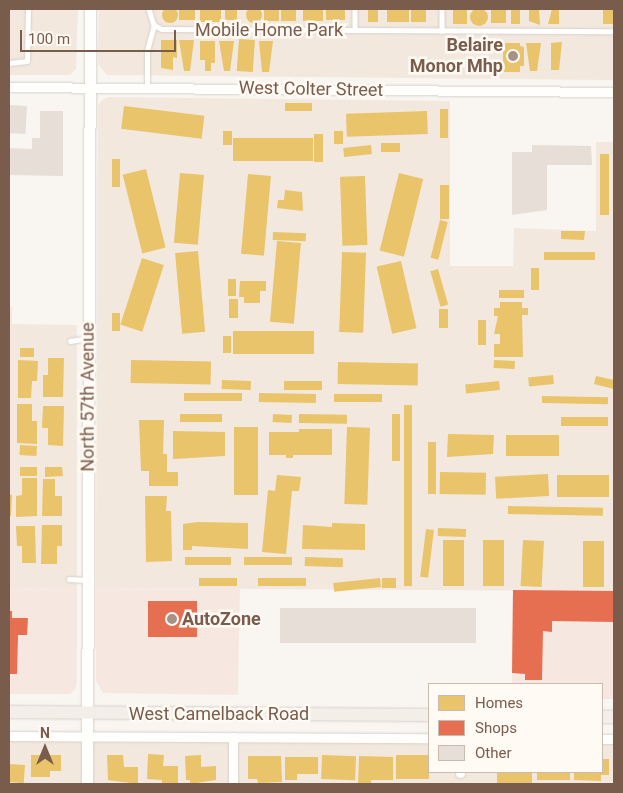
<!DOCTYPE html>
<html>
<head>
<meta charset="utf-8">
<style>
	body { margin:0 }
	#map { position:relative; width:623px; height:793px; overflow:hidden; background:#f9f5f0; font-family:Roboto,sans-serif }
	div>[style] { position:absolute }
	.residential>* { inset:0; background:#f2e8de }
	.commercial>* { inset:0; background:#f6e8e1 }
	.homes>* { inset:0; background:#e9c46a; transform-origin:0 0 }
	.round { border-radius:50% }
	.shops>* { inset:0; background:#e76f51; transform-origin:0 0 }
	.building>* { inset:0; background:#e6ded7; transform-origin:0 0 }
	.roads { filter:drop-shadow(0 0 1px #d7d1cb) drop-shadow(0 0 1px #d7d1cb) }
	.lane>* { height:4.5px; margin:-2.25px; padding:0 2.25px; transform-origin:2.25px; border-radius:2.25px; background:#fefefd }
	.street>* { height:9px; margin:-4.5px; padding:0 4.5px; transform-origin:4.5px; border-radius:4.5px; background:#fefefd }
	.secondary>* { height:11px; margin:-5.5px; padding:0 5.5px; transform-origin:5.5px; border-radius:5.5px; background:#fefefd }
	.primary>* { height:12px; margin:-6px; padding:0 6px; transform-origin:6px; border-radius:6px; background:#f3eee8 }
	.dots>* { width:14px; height:14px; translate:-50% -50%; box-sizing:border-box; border:2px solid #fffaf3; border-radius:50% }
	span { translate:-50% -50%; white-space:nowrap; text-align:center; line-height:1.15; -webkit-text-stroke:5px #fffaf3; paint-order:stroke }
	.street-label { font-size:18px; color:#7a5c4d }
	.poi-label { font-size:18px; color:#7a5c4d; font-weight:700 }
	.right { translate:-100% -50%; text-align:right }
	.left { translate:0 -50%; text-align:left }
	.frame { position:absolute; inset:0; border:10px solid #7a5c4d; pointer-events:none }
	.legend { position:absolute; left:428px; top:683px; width:175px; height:90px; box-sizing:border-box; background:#fffaf3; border:1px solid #cabbb1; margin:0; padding:6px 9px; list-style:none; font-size:15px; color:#7a5c4d }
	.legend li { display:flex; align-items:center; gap:10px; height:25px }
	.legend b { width:25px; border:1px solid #cabbb1 }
	.north { position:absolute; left:20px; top:723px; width:50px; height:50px; -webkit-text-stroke:4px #fffaf3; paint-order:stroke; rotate:0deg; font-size:14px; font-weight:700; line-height:20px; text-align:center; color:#7a5c4d }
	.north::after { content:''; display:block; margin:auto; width:18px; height:22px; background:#7a5c4d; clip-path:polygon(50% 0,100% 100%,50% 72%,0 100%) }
	.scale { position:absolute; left:20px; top:30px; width:156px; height:22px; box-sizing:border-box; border:2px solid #7a5c4d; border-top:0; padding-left:6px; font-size:15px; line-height:18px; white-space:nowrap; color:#7a5c4d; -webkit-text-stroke:4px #fffaf3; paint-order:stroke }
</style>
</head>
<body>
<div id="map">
	<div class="residential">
		<div style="clip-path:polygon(9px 9px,78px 9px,76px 69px,70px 75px,9px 75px)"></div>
		<div style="clip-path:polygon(99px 9px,614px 9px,614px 80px,107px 75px,98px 64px)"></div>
		<div style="clip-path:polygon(109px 97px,450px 101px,450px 266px,513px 266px,514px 228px,596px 231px,596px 142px,614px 142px,614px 591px,96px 588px,98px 106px,102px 100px)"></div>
		<div style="clip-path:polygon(9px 307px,12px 307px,12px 324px,77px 325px,77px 589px,9px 588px)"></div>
		<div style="clip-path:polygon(9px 739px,429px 742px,429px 772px,602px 772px,602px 744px,614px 744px,614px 784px,9px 784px)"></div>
	</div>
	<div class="commercial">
		<div style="clip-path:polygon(9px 588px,77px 589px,77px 681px,76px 688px,70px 694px,9px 694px)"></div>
		<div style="clip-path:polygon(96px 588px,240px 589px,238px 695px,103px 693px,96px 681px)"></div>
		<div style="clip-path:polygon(513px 590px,614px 591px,614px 699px,602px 699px,602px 684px,512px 684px)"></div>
	</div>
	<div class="homes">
		<div class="round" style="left:162px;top:7px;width:16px;height:16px"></div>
		<div class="round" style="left:246px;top:7px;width:16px;height:16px"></div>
		<div class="round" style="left:470px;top:8px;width:18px;height:18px"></div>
		<div style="left:179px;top:9px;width:16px;height:11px"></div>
		<div style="left:200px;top:9px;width:21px;height:13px"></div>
		<div style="left:225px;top:9px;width:12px;height:11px"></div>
		<div style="left:264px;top:9px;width:15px;height:12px"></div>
		<div style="left:281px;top:9px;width:15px;height:12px"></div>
		<div style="left:303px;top:9px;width:20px;height:12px"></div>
		<div style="left:326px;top:9px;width:19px;height:11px"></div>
		<div style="left:368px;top:9px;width:10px;height:13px"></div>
		<div style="left:387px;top:9px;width:22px;height:13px"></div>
		<div style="left:411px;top:9px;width:15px;height:13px"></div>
		<div style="left:453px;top:9px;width:14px;height:15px"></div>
		<div style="left:491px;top:9px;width:15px;height:14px"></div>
		<div style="left:511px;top:9px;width:9px;height:15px"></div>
		<div style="clip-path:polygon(529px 9px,539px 9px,540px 25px,529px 21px)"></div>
		<div style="clip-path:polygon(552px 9px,559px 9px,559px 24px,548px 24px)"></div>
		<div style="left:603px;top:9px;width:11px;height:15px"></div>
		<div style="left:239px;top:39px;width:16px;height:32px;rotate:4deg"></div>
		<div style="clip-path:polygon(161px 40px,177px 40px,177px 58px,173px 57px,173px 70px,161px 68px)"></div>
		<div style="clip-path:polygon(179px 40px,194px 40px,190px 71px,184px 71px)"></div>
		<div style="clip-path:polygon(200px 41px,215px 41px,215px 63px,211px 63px,211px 71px,205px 71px,205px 60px,200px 60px)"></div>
		<div style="clip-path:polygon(219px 41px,234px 41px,230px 71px,224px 71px)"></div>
		<div style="clip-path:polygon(259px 41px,273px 41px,269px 72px,262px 72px)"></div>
		<div style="clip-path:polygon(562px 42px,559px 70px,551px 70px,551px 43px)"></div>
		<div style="clip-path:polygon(503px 43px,520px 43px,520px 46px,524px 47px,524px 66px,520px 66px,520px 72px,503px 72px)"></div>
		<div style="clip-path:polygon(526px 43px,541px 43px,537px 71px,530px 71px)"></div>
		<div style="left:285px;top:103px;width:27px;height:8px"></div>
		<div style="left:124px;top:106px;width:81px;height:23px;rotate:7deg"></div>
		<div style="left:440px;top:109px;width:8px;height:29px"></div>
		<div style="left:427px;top:111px;width:23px;height:81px;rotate:88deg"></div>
		<div style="left:223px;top:131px;width:9px;height:14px"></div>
		<div style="left:334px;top:131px;width:9px;height:13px"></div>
		<div style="left:314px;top:134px;width:9px;height:28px"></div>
		<div style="left:233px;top:138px;width:80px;height:23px"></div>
		<div style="left:400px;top:143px;width:9px;height:19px;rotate:90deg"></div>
		<div style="left:371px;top:145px;width:9px;height:28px;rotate:84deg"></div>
		<div style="left:600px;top:154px;width:9px;height:61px"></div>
		<div style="left:112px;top:159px;width:8px;height:28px"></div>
		<div style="left:146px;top:169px;width:81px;height:24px;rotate:76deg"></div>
		<div style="left:180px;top:173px;width:24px;height:70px;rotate:5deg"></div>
		<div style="left:399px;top:173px;width:25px;height:80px;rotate:14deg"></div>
		<div style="left:248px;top:174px;width:23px;height:80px;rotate:5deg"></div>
		<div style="left:365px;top:176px;width:69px;height:25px;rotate:88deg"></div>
		<div style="left:440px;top:185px;width:9px;height:34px"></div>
		<div style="clip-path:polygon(285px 190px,302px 192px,303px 211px,277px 208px,278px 200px,284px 200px)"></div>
		<div style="left:440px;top:220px;width:8px;height:39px;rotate:14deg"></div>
		<div style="clip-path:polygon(561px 231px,585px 231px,584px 240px,561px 239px)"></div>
		<div style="left:273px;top:232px;width:33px;height:8px;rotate:2deg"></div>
		<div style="left:277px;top:241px;width:24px;height:81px;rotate:5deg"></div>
		<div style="left:198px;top:251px;width:81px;height:23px;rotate:85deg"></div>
		<div style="left:342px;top:252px;width:24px;height:80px;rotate:2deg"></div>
		<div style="left:544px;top:252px;width:51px;height:8px"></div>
		<div style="left:142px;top:258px;width:23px;height:70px;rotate:18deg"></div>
		<div style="left:401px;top:261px;width:69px;height:25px;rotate:77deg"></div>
		<div style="left:531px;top:268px;width:8px;height:22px"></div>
		<div style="left:438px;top:269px;width:37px;height:8px;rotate:74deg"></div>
		<div style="left:228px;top:279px;width:8px;height:17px"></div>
		<div style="clip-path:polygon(240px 281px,266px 281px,266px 291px,260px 291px,260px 303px,244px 303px,244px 297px,239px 297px)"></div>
		<div style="left:499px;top:290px;width:25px;height:8px"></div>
		<div style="left:229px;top:299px;width:9px;height:19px"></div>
		<div style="clip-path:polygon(500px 302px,522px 302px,522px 308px,528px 308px,528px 315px,522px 315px,523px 357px,494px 357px,494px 344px,500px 344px,500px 334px,494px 334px,498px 316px,494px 316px,494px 308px,500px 308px)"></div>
		<div style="left:439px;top:309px;width:9px;height:19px"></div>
		<div style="left:112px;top:313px;width:8px;height:18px"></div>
		<div style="left:478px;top:320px;width:8px;height:25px"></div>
		<div style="left:233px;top:331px;width:81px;height:23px"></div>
		<div style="left:223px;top:336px;width:8px;height:17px"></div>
		<div style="left:20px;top:348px;width:14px;height:9px"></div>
		<div style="clip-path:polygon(48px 358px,64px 358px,63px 397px,43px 397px,43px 375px,48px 375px)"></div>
		<div style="clip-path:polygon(18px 360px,38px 361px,37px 381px,32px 381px,31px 398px,18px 398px)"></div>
		<div style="left:131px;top:360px;width:80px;height:23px;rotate:1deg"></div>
		<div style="left:494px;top:360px;width:21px;height:8px;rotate:3deg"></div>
		<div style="left:338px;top:362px;width:80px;height:22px;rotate:1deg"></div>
		<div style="left:553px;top:375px;width:9px;height:25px;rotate:84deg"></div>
		<div style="clip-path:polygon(596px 376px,614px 380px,614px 389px,594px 384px)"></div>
		<div style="left:222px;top:380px;width:29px;height:9px;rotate:2deg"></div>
		<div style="left:284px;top:381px;width:38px;height:9px"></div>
		<div style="left:499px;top:381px;width:9px;height:34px;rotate:84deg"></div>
		<div style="left:184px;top:393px;width:58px;height:8px"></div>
		<div style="left:259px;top:393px;width:57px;height:9px;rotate:1deg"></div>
		<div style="left:334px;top:394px;width:48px;height:8px"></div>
		<div style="left:542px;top:396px;width:66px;height:7px;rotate:1deg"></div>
		<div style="clip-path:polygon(17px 404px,32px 404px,32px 421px,37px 421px,37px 444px,17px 443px)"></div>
		<div style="left:404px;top:405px;width:8px;height:181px"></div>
		<div style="clip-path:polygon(43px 406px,64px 406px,63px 446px,48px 445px,48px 428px,42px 428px)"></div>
		<div style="left:180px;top:414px;width:42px;height:8px"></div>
		<div style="left:273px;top:414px;width:19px;height:8px;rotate:3deg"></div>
		<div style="left:299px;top:414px;width:48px;height:9px;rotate:1deg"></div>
		<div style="left:392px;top:414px;width:8px;height:47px"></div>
		<div style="left:608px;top:417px;width:9px;height:47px;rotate:90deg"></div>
		<div style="clip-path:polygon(139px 420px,164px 420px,163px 454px,167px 454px,167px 472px,178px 472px,178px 486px,149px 486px,149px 471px,141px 471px)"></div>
		<div style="left:234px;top:427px;width:24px;height:68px"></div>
		<div style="left:347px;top:427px;width:23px;height:77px;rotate:2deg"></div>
		<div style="clip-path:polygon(299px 429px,332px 429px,332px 455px,293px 455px,293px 458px,286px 458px,286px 455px,269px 455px,269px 432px,299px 432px)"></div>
		<div style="clip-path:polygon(173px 431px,225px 432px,225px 456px,173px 459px)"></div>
		<div style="clip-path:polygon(448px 434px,494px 435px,493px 454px,447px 457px)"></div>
		<div style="left:506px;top:435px;width:53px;height:21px"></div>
		<div style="left:428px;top:442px;width:8px;height:52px"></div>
		<div style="left:20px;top:445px;width:17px;height:10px;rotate:3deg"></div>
		<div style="left:20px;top:467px;width:17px;height:9px"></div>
		<div style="clip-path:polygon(45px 467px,62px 467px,63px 476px,45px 477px)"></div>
		<div style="left:440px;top:472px;width:46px;height:22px;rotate:1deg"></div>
		<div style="left:548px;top:474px;width:22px;height:53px;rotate:87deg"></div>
		<div style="clip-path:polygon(277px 475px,301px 477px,299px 491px,292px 491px,286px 554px,262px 552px,268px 490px,275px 491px)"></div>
		<div style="left:609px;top:475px;width:22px;height:52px;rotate:90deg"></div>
		<div style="clip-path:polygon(22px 478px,37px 478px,37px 516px,16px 517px,16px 496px,22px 495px)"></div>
		<div style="clip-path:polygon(43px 479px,55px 479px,55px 496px,62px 496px,62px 516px,42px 516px)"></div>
		<div style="clip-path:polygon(9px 494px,12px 495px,11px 516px,9px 516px)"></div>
		<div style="clip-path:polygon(145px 496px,167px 496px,166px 511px,171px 511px,172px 561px,146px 562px)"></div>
		<div style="left:508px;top:506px;width:95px;height:8px;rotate:1deg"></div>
		<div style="clip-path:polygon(198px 522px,248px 523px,248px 549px,192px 546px,192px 550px,183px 550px,183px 524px)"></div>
		<div style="clip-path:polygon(332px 523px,365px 524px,365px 550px,302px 549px,303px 525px,332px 527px)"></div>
		<div style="clip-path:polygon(42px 525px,62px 525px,62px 546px,57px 546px,57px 564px,41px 564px)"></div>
		<div style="clip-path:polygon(16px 526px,35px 526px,36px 563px,22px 563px,22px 546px,17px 546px)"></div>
		<div style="left:438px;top:528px;width:28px;height:8px;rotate:2deg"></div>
		<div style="left:426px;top:529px;width:8px;height:48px;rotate:7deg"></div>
		<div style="left:443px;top:540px;width:21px;height:46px"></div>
		<div style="left:483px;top:540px;width:21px;height:46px"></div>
		<div style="left:523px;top:540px;width:21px;height:46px;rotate:3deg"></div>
		<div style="left:583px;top:541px;width:21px;height:46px"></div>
		<div style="left:185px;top:557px;width:46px;height:8px"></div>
		<div style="left:244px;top:557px;width:48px;height:8px"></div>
		<div style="left:305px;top:557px;width:38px;height:9px;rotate:2deg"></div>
		<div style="left:199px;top:578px;width:38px;height:8px"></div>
		<div style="left:258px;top:578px;width:48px;height:8px"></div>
		<div style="left:380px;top:578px;width:9px;height:47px;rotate:84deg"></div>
		<div style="left:382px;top:578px;width:14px;height:10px"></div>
		<div style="clip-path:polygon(148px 754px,164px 755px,163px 766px,178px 766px,178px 784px,162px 784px,162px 780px,147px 779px)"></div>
		<div style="clip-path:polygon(31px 755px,61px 755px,61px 771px,50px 771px,50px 777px,31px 777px)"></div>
		<div style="clip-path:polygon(107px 755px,123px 755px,124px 767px,138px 767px,138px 784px,108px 780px)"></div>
		<div style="clip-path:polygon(201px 755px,201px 767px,216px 766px,216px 780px,190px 784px,190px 780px,186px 780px,185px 756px)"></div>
		<div style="left:322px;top:755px;width:34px;height:24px;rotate:2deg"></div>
		<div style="left:396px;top:755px;width:33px;height:24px"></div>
		<div style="clip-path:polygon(248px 756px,281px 756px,282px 782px,258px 783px,257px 779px,248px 779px)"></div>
		<div style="clip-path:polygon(359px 756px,393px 757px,393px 780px,371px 780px,371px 784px,358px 784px)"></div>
		<div style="clip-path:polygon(285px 757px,318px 757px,318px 774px,297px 774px,297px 780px,285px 780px)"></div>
		<div style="clip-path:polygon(602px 759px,609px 759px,609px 775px,601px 775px,601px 781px,574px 780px,574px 772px,602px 772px)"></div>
		<div style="left:9px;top:764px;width:16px;height:18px;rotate:4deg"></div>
		<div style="left:497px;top:772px;width:35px;height:12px"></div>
		<div style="left:537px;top:772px;width:33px;height:8px"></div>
	</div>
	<div class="shops">
		<div style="clip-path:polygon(513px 590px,614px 591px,614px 622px,552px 621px,552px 632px,543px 631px,542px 680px,525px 680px,525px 674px,512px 673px)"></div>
		<div style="left:148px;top:601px;width:49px;height:36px"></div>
		<div style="clip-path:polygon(9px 611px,12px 611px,12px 618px,28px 618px,27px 635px,18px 635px,17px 674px,9px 674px)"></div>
	</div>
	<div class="building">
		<div style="left:9px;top:105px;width:18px;height:28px;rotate:3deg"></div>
		<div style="clip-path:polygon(40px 111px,63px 111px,63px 176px,9px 175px,9px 148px,32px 149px,32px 138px,40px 138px)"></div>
		<div style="clip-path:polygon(532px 145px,591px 146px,592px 165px,547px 165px,547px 210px,512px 215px,512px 152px,532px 152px)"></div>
		<div style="left:280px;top:608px;width:196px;height:35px"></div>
	</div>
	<div class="roads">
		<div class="lane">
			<div style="left:149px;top:9px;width:17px;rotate:73deg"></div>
			<div style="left:154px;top:25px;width:9px;rotate:27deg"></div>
			<div style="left:162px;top:29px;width:452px;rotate:0.3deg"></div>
			<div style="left:355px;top:9px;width:21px;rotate:90deg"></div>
			<div style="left:442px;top:9px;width:22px;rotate:90deg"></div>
			<div style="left:9px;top:63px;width:18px;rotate:-6deg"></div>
			<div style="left:27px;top:61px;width:52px;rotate:-88.9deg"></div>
			<div style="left:147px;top:88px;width:37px;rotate:-90deg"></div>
			<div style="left:147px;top:51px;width:27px;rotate:-75deg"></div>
			<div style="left:70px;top:341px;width:18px;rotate:-9deg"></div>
			<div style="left:69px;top:579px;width:17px;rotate:3deg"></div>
		</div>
		<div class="street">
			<div style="left:9px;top:87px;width:605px;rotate:0.47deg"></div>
			<div style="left:9px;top:736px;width:420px;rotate:0.3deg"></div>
			<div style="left:233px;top:737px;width:47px;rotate:90deg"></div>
			<div style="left:602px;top:739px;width:12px"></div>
			<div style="left:460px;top:772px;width:1px;rotate:90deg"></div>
		</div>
		<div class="secondary">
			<div style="left:87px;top:784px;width:775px;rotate:-89.78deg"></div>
		</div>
		<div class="primary">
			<div style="left:9px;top:712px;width:420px;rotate:0.4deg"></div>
			<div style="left:602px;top:717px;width:12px"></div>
		</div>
	</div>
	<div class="dots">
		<div style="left:513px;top:56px;background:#a69286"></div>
		<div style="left:172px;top:619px;background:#a69286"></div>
	</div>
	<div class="street-label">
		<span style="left:269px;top:30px">Mobile Home Park</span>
		<span style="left:311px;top:89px;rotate:1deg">West Colter Street</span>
		<span style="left:88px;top:397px;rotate:-90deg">North 57th Avenue</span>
		<span style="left:219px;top:714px">West Camelback Road</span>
	</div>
	<div class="poi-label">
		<span class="right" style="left:503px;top:56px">Belaire<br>Monor Mhp</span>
		<span class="left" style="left:182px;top:619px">AutoZone</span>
	</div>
	<div class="frame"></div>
	<ul class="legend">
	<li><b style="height:14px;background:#e9c46a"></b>Homes</li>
	<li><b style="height:14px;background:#e76f51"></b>Shops</li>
	<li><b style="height:14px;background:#e6ded7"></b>Other</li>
	</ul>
	<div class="north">N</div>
	<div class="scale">100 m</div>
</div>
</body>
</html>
